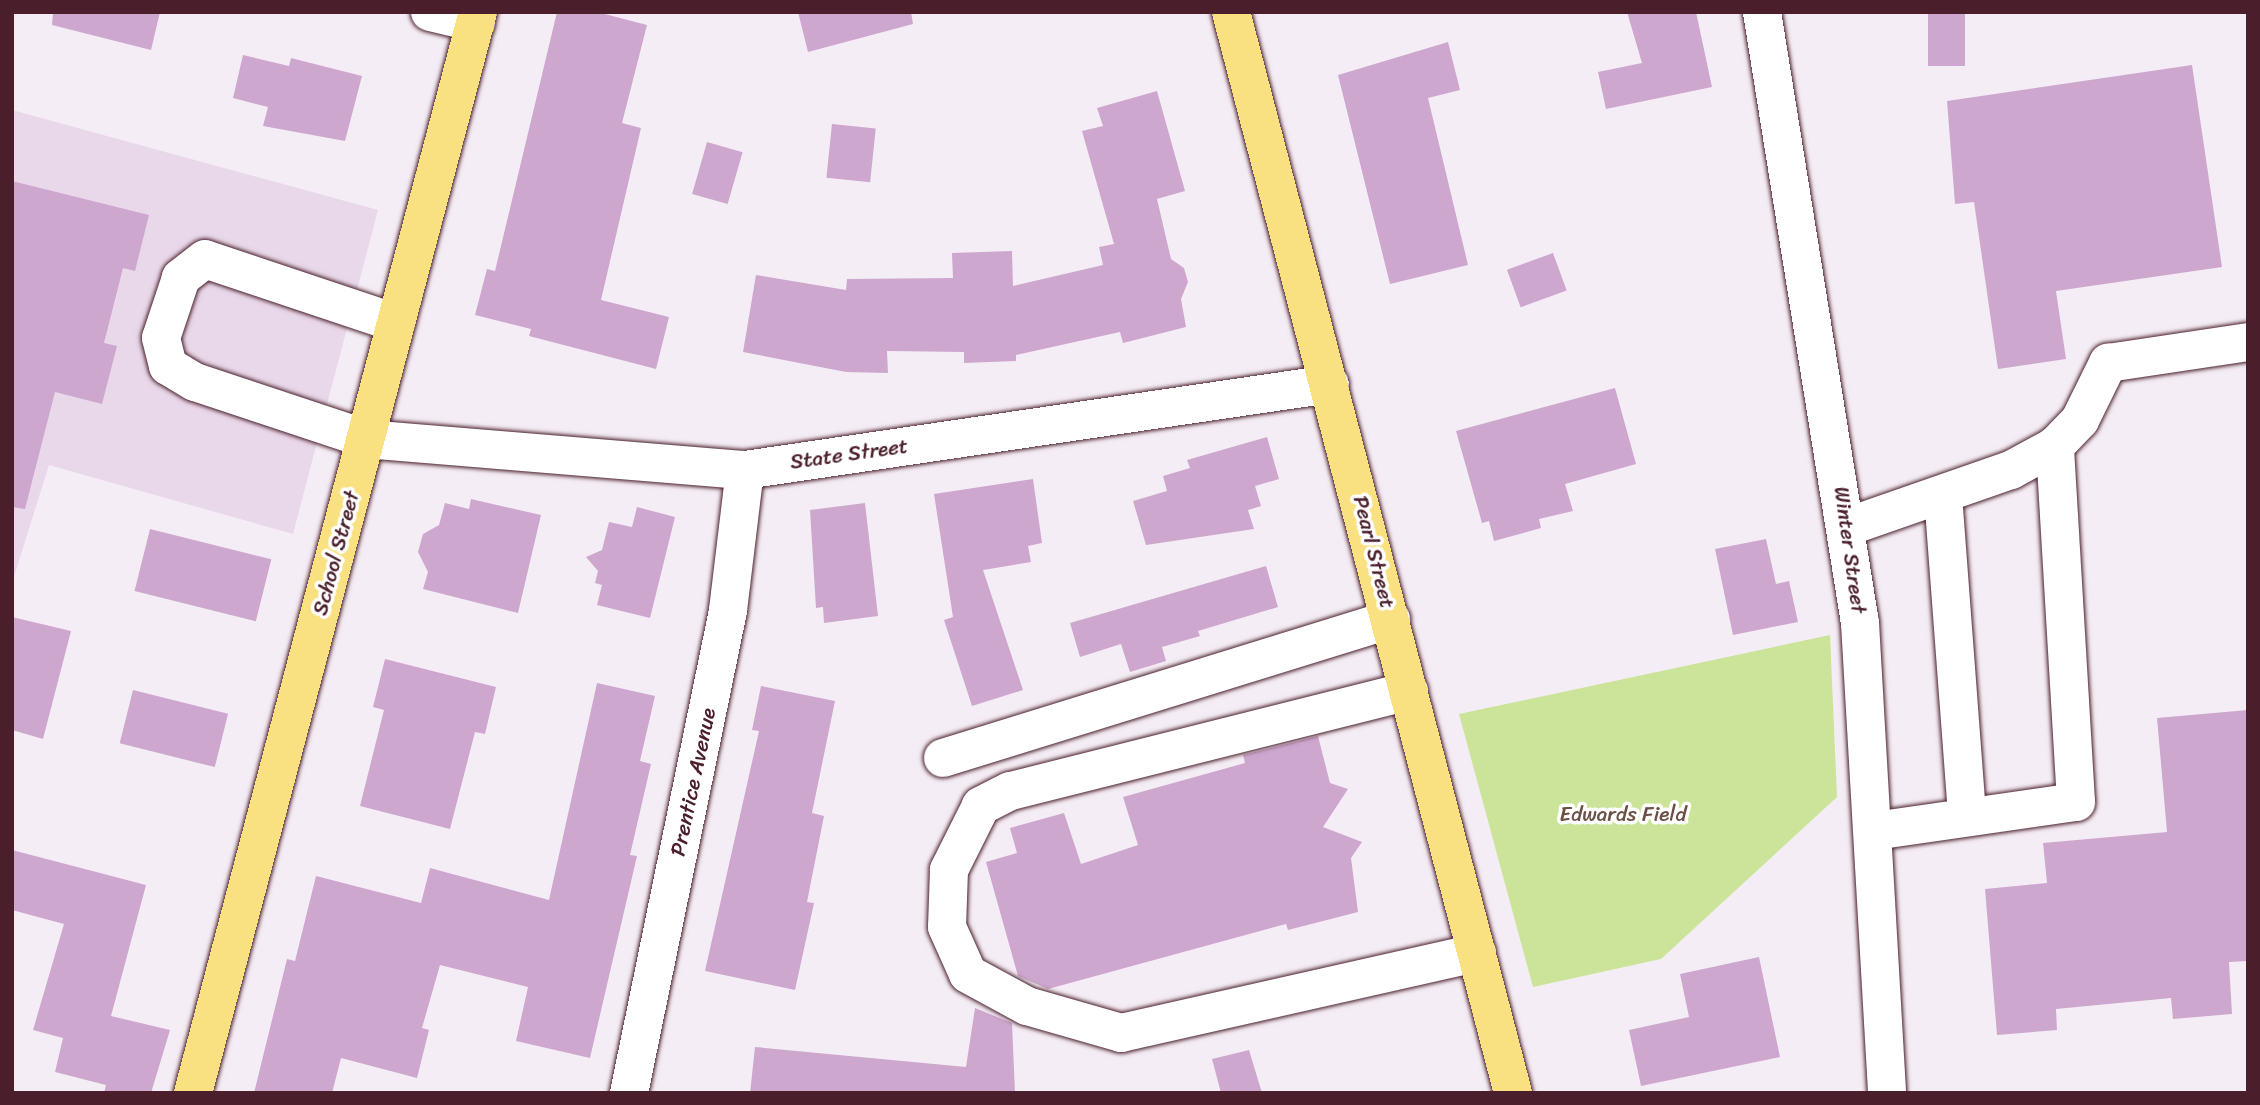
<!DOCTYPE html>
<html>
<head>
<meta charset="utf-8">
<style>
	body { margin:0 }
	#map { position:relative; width:2260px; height:1105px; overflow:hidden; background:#f5edf5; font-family:Sriracha,sans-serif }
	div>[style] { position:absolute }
	.built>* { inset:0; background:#e9d8ea }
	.green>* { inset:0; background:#cbe499 }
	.building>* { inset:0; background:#cea7cf; transform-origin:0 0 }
	.roads { filter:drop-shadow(0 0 2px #4a1f2b) drop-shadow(0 0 2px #4a1f2b) }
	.minor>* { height:38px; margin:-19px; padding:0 19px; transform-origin:19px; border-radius:19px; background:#fff }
	.major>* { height:38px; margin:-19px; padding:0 19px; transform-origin:19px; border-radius:19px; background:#f9e181 }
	span { translate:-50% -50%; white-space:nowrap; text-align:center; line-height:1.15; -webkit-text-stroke:7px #fff; paint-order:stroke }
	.street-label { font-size:21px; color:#4a1f2b }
	.park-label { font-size:21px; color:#6a5046 }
	.frame { position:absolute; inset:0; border:14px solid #4a1f2b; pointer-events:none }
</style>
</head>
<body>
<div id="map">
	<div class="built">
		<div style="clip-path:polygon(12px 110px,378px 210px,293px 534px,49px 465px,12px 583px)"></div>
	</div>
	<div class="green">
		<div style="clip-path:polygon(1830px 635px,1837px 797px,1661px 959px,1533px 987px,1459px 714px)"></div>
	</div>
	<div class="building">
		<div style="clip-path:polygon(53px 12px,160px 12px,151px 50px,52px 25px)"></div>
		<div style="clip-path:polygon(557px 12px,597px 12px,647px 25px,622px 123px,641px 128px,601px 300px,669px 317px,656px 369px,529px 336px,531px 329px,475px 315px,487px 269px,495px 271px)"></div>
		<div style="clip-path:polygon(798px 12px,911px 12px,913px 24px,808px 52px)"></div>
		<div style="clip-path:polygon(1627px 12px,1696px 12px,1712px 87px,1606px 109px,1598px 72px,1642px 63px)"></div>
		<div style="left:1928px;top:12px;width:37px;height:54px"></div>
		<div style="clip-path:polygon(1448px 42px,1460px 90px,1428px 98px,1468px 265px,1390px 284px,1338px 75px)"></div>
		<div style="clip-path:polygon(243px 55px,289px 66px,291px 58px,362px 76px,345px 141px,263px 126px,268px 107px,233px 98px)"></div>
		<div style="clip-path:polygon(2192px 65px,2222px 267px,2056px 291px,2066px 359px,1998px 369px,1974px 202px,1955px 204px,1947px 101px)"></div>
		<div style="clip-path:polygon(1157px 91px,1185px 191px,1157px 199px,1171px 259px,1184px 268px,1188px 282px,1181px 299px,1186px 327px,1123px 343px,1120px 332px,1016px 355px,1016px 361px,964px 363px,964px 352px,887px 351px,888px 373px,846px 372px,743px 352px,756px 275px,846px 290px,847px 279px,953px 278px,952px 253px,1012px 251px,1013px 286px,1103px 265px,1099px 247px,1114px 244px,1082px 131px,1103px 126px,1097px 108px)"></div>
		<div style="left:832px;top:124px;width:44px;height:54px;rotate:6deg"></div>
		<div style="left:707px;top:142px;width:37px;height:54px;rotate:16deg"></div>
		<div style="clip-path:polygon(12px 181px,149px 215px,135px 271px,123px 268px,104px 343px,117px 346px,102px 404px,55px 392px,25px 509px,12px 507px)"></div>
		<div style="left:1553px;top:253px;width:40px;height:49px;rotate:70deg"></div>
		<div style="clip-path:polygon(1615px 388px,1636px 464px,1565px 484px,1573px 511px,1539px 519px,1541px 528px,1494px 541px,1489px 521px,1482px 523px,1456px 431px)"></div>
		<div style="clip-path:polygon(1267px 437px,1279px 479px,1255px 486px,1261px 506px,1248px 510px,1254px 529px,1146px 545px,1133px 501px,1167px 491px,1163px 476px,1190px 468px,1187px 460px)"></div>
		<div style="clip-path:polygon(1033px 479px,1042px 543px,1028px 546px,1031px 562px,983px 570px,1023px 690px,972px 706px,944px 620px,953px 617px,934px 494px)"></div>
		<div style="clip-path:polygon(471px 499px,541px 515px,518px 613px,423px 589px,428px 572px,418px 552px,423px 534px,439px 525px,445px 503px,469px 509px)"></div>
		<div style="clip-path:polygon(865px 503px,878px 616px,824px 623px,823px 607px,816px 608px,810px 510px)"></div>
		<div style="clip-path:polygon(637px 507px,675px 517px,650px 618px,597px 605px,602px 585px,595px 583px,598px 571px,586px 557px,602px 550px,609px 522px,632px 527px)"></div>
		<div style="left:150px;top:529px;width:125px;height:64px;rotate:14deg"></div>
		<div style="clip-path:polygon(1766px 539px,1776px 584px,1789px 581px,1798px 622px,1733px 635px,1715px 549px)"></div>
		<div style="clip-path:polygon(1266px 566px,1278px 607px,1198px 631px,1200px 636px,1162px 647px,1166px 661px,1130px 672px,1121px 644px,1080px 657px,1070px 623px)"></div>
		<div style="clip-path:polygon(12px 617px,71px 631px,43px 739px,12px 730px)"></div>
		<div style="clip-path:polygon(385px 659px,496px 687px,485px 734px,475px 732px,450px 829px,360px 806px,384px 710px,373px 707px)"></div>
		<div style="clip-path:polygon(597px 683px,655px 696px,640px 761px,651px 764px,630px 855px,637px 856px,590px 1058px,516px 1041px,528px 987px,440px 965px,422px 1028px,429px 1030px,417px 1078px,341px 1058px,332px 1093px,254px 1093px,287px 959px,295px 961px,316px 876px,421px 903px,430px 868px,549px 900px)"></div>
		<div style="clip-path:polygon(761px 686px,835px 701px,812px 813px,824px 816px,807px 902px,814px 903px,795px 990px,705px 971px,759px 731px,752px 730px)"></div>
		<div style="left:133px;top:690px;width:98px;height:55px;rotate:14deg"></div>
		<div style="clip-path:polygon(2248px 710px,2248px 961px,2229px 962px,2232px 1014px,2173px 1019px,2171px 998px,2056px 1009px,2057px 1030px,1997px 1035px,1985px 889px,2047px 883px,2043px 843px,2167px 832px,2157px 718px)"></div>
		<div style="clip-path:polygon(1318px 736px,1330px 783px,1348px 789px,1323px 827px,1362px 842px,1351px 858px,1358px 912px,1288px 930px,1286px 924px,1048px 989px,1018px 976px,986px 862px,1017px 853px,1010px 828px,1064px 813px,1081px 864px,1138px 845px,1123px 797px,1245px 763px,1243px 755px)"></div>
		<div style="clip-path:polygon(12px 850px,146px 885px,111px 1016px,170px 1030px,151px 1093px,104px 1093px,106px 1085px,55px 1072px,63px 1038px,33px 1030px,64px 924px,12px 910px)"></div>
		<div style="clip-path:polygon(1759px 957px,1780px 1057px,1641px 1086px,1629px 1030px,1689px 1017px,1680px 974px)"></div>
		<div style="clip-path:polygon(975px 1008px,1012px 1023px,1015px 1093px,750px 1093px,755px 1047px,966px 1067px)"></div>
		<div style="clip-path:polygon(1249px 1050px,1262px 1093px,1221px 1093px,1212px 1059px)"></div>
	</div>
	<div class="roads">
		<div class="minor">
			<div style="left:430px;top:12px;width:47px;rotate:13.4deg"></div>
			<div style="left:1762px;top:12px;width:619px;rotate:80.89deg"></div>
			<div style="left:1860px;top:623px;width:471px;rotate:86.7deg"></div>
			<div style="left:396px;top:323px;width:201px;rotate:-161.5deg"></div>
			<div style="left:205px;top:259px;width:31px;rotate:142deg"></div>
			<div style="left:181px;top:278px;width:63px;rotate:108.4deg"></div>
			<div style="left:161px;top:338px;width:29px;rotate:76deg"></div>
			<div style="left:168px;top:366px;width:31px;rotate:31deg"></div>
			<div style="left:195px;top:382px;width:180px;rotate:18.4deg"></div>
			<div style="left:366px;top:439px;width:380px;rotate:4.7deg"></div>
			<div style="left:745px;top:470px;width:591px;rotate:-8.36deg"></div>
			<div style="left:1943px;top:495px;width:323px;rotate:85.7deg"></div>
			<div style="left:1847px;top:527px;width:174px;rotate:-19.2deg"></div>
			<div style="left:2011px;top:470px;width:50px;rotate:-28.6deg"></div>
			<div style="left:2055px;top:446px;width:36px;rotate:-46deg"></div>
			<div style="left:2080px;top:420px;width:64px;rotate:-63.8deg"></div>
			<div style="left:2108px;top:363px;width:142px;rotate:-8.5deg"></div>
			<div style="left:1409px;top:691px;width:411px;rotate:165.9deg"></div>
			<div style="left:1010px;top:791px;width:33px;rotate:153deg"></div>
			<div style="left:981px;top:806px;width:72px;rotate:116.6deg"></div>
			<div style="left:949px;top:870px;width:57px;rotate:92deg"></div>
			<div style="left:947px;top:927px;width:51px;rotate:65.9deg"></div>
			<div style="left:968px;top:974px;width:67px;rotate:28.5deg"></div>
			<div style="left:1027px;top:1006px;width:98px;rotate:16deg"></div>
			<div style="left:1121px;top:1033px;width:365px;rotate:-12.7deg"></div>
			<div style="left:943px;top:758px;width:469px;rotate:-17.2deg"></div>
			<div style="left:1874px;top:831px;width:204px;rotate:-8.2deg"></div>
			<div style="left:2076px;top:802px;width:357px;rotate:-93.4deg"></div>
			<div style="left:629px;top:1093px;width:493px;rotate:-78.4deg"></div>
			<div style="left:728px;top:610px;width:141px;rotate:-83.1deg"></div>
		</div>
		<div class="major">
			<div style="left:1231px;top:12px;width:1117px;rotate:75.38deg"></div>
			<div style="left:193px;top:1093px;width:1118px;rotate:-75.23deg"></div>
		</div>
	</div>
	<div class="street-label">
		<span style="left:849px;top:454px;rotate:-8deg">State Street</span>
		<span style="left:1850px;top:550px;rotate:82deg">Winter Street</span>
		<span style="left:1374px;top:552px;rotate:76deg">Pearl Street</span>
		<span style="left:336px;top:553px;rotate:-75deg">School Street</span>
		<span style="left:693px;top:782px;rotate:-78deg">Prentice Avenue</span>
	</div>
	<div class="park-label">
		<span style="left:1623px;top:814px">Edwards Field</span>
	</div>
	<div class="frame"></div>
</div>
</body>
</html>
